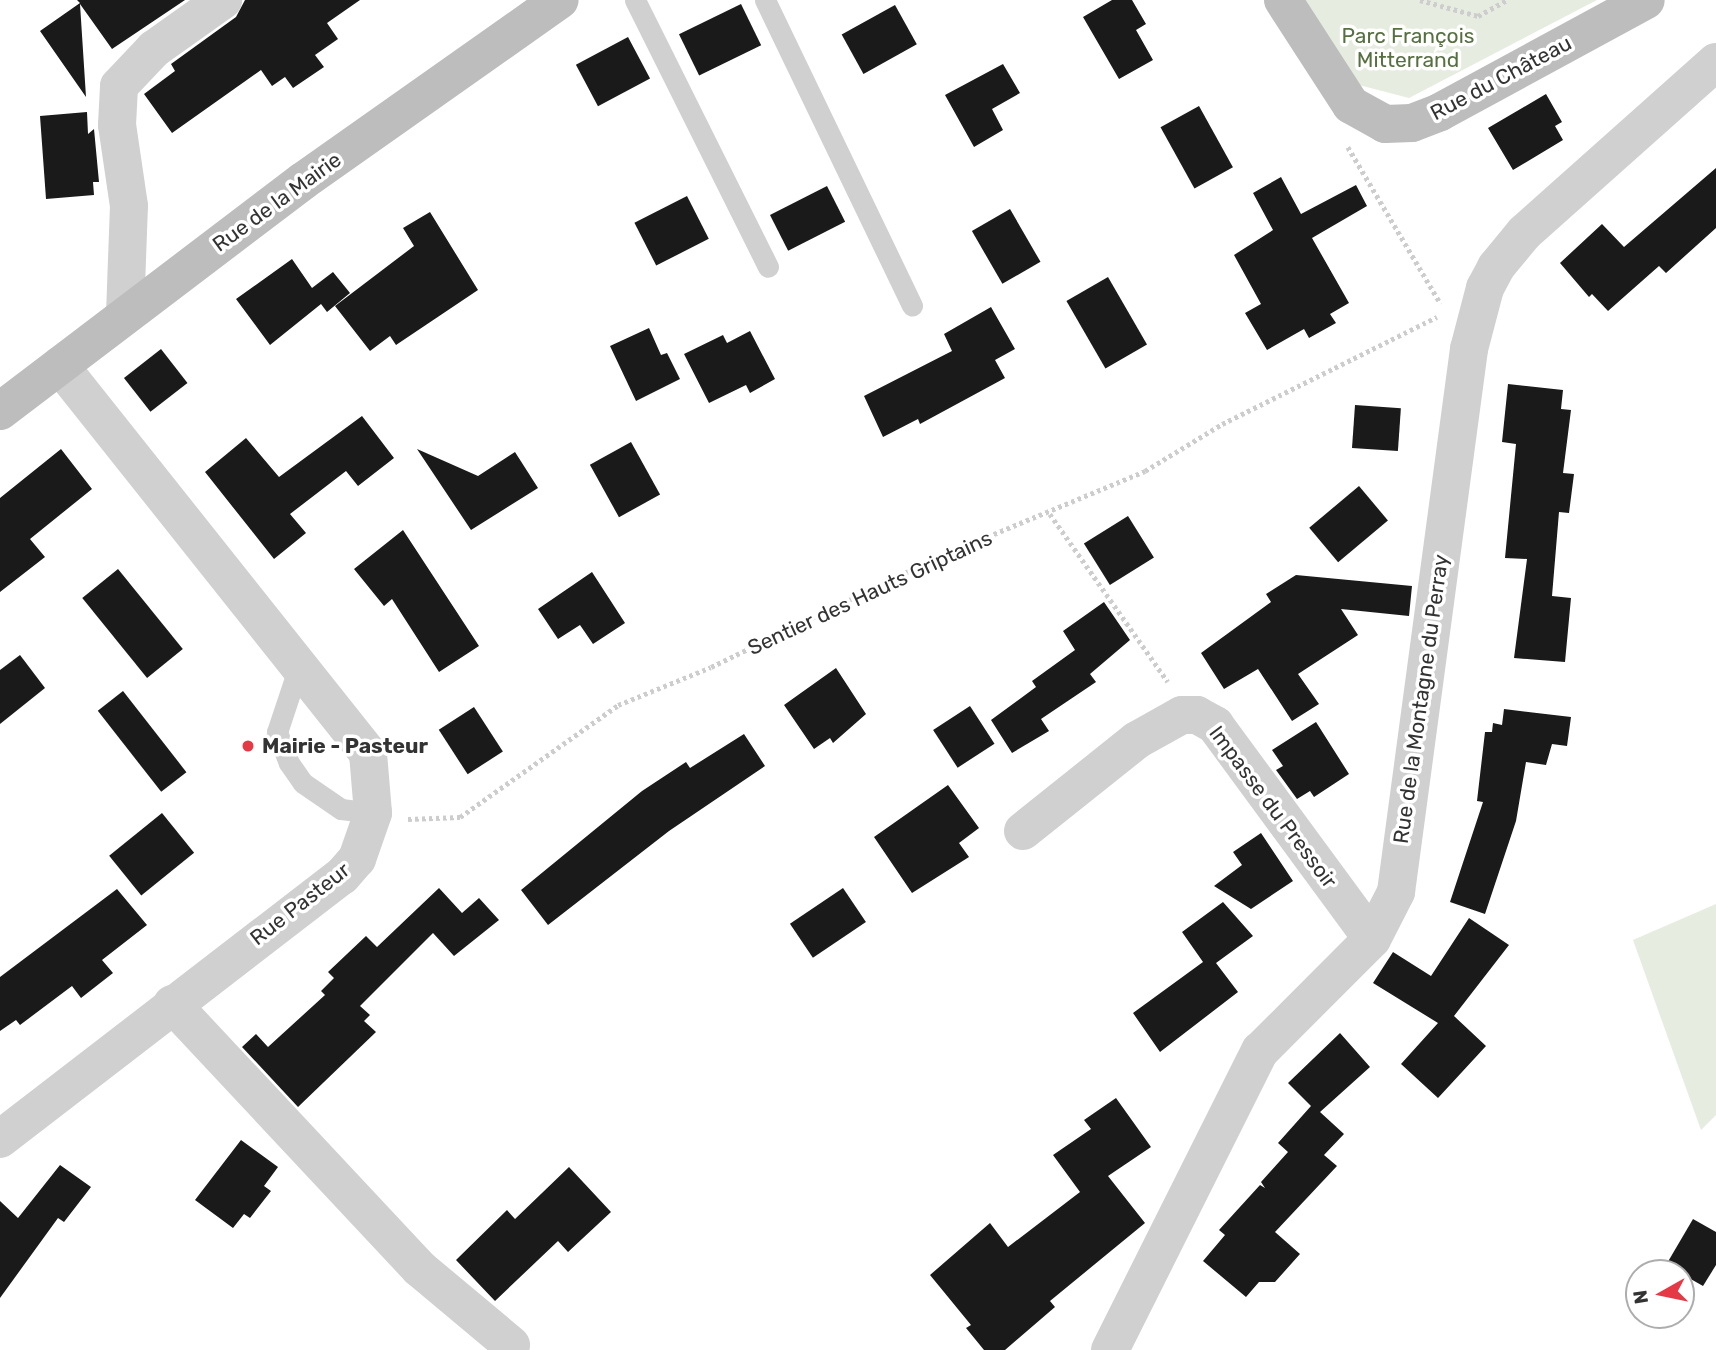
<!DOCTYPE html>
<html>
<head>
<meta charset="utf-8">
<style>
	body { margin:0 }
	#map { position:relative; width:1716px; height:1350px; overflow:hidden; background:#fff; font-family:Rubik,sans-serif }
	div>[style] { position:absolute }
	.green>* { inset:0; background:#e6ecdf }
	.building>* { inset:0; background:#1a1a1a; transform-origin:0 0 }
	.path>* { height:4.5px; margin-top:-2.25px; transform-origin:0; background:repeating-linear-gradient(90deg,#cdcdcd 0 3.5px,transparent 0 7px) }
	.lane>* { height:21px; margin:-10.5px; padding:0 10.5px; transform-origin:10.5px; border-radius:10.5px; background:#d0d0d0 }
	.street>* { height:38px; margin:-19px; padding:0 19px; transform-origin:19px; border-radius:19px; background:#d0d0d0 }
	.secondary>* { height:38px; margin:-19px; padding:0 19px; transform-origin:19px; border-radius:19px; background:#bdbdbd }
	.dots>* { width:19px; height:19px; translate:-50% -50%; box-sizing:border-box; border:4px solid #fff; border-radius:50% }
	span { translate:-50% -50%; white-space:nowrap; text-align:center; line-height:1.15; -webkit-text-stroke:7px #fff; paint-order:stroke }
	.park-label { font-size:21px; color:#56703f }
	.street-label { font-size:21px; color:#333 }
	.poi-label { font-size:21px; color:#333; font-weight:700 }
	.left { translate:0 -50%; text-align:left }
	.north { position:absolute; left:1625px; top:1259px; width:70px; height:70px; box-sizing:border-box; background:#fff; border:2px solid #adadad; border-radius:50%; rotate:261deg; font-size:19px; font-weight:700; line-height:28px; text-align:center; color:#333 }
	.north::after { content:''; display:block; margin:auto; width:24px; height:32px; background:#e63946; clip-path:polygon(50% 0,100% 100%,50% 72%,0 100%) }
</style>
</head>
<body>
<div id="map">
	<div class="green">
		<div style="clip-path:polygon(1297px 0,1597px 0,1409px 98px,1355px 84px)"></div>
		<div style="clip-path:polygon(1716px 904px,1716px 1115px,1701px 1130px,1633px 940px)"></div>
	</div>
	<div class="building">
		<div style="clip-path:polygon(77px 0,185px 0,112px 49px,80px 4px,86px 97px,40px 31px,80px 3px)"></div>
		<div style="clip-path:polygon(245px 0,360px 0,327px 23px,338px 39px,315px 55px,324px 67px,293px 88px,285px 77px,272px 86px,261px 70px,172px 133px,144px 94px,175px 71px,171px 64px,236px 17px)"></div>
		<div style="clip-path:polygon(1112px 0,1132px 0,1146px 24px,1136px 30px,1153px 60px,1119px 79px,1083px 17px)"></div>
		<div style="left:741px;top:4px;width:46px;height:69px;rotate:64deg"></div>
		<div style="left:895px;top:5px;width:45px;height:61px;rotate:61deg"></div>
		<div style="left:628px;top:37px;width:47px;height:59px;rotate:62deg"></div>
		<div style="clip-path:polygon(1003px 64px,1020px 93px,992px 109px,1003px 130px,974px 147px,945px 95px)"></div>
		<div style="clip-path:polygon(1546px 94px,1562px 122px,1555px 126px,1563px 140px,1513px 170px,1488px 128px)"></div>
		<div style="left:1199px;top:106px;width:70px;height:44px;rotate:61deg"></div>
		<div style="clip-path:polygon(87px 112px,88px 134px,94px 129px,99px 182px,93px 182px,94px 195px,46px 199px,40px 116px)"></div>
		<div style="clip-path:polygon(1716px 168px,1716px 228px,1666px 273px,1659px 266px,1608px 311px,1592px 294px,1589px 297px,1560px 263px,1602px 224px,1624px 247px)"></div>
		<div style="clip-path:polygon(1281px 177px,1301px 214px,1356px 185px,1367px 206px,1312px 238px,1349px 303px,1330px 314px,1336px 323px,1309px 338px,1304px 329px,1267px 350px,1245px 313px,1261px 304px,1234px 255px,1273px 230px,1253px 193px)"></div>
		<div style="left:827px;top:186px;width:40px;height:64px;rotate:63deg"></div>
		<div style="left:687px;top:196px;width:48px;height:59px;rotate:63deg"></div>
		<div style="left:1010px;top:209px;width:61px;height:44px;rotate:60deg"></div>
		<div style="clip-path:polygon(430px 212px,478px 290px,396px 345px,390px 336px,370px 351px,335px 306px,414px 246px,403px 228px)"></div>
		<div style="clip-path:polygon(292px 259px,312px 288px,333px 272px,350px 293px,327px 312px,321px 304px,270px 345px,236px 299px)"></div>
		<div style="left:1108px;top:277px;width:78px;height:48px;rotate:60deg"></div>
		<div style="clip-path:polygon(991px 307px,1015px 349px,995px 360px,1005px 378px,920px 424px,918px 419px,883px 437px,864px 396px,952px 351px,944px 334px)"></div>
		<div style="clip-path:polygon(649px 328px,661px 355px,667px 353px,680px 379px,636px 401px,610px 346px)"></div>
		<div style="clip-path:polygon(750px 331px,775px 379px,750px 393px,746px 385px,709px 403px,684px 354px,723px 335px,727px 343px)"></div>
		<div style="left:161px;top:349px;width:43px;height:47px;rotate:52deg"></div>
		<div style="clip-path:polygon(1508px 384px,1563px 390px,1561px 409px,1571px 410px,1563px 473px,1574px 474px,1569px 513px,1559px 512px,1552px 596px,1571px 598px,1565px 662px,1514px 658px,1527px 559px,1505px 558px,1516px 444px,1502px 442px)"></div>
		<div style="left:1355px;top:405px;width:46px;height:43px;rotate:4deg"></div>
		<div style="clip-path:polygon(362px 416px,394px 458px,358px 486px,346px 471px,290px 514px,306px 533px,274px 559px,205px 472px,246px 438px,279px 477px)"></div>
		<div style="left:631px;top:442px;width:60px;height:47px;rotate:61deg"></div>
		<div style="clip-path:polygon(61px 449px,92px 489px,30px 539px,45px 557px,0 592px,0 498px)"></div>
		<div style="clip-path:polygon(417px 449px,478px 476px,515px 452px,538px 488px,471px 530px)"></div>
		<div style="left:1359px;top:486px;width:45px;height:65px;rotate:50deg"></div>
		<div style="left:1128px;top:516px;width:49px;height:52px;rotate:58deg"></div>
		<div style="clip-path:polygon(403px 530px,479px 646px,439px 672px,392px 599px,384px 606px,354px 569px)"></div>
		<div style="left:118px;top:569px;width:103px;height:46px;rotate:51deg"></div>
		<div style="clip-path:polygon(592px 572px,625px 623px,593px 644px,580px 625px,558px 639px,538px 609px)"></div>
		<div style="clip-path:polygon(1296px 575px,1412px 586px,1409px 616px,1341px 609px,1358px 635px,1298px 674px,1319px 704px,1292px 721px,1258px 669px,1224px 689px,1201px 653px,1271px 602px,1266px 594px)"></div>
		<div style="clip-path:polygon(1104px 602px,1130px 640px,1090px 674px,1096px 682px,1041px 719px,1049px 731px,1012px 753px,991px 720px,1036px 687px,1032px 681px,1075px 650px,1063px 631px)"></div>
		<div style="clip-path:polygon(20px 655px,45px 688px,0 724px,0 670px)"></div>
		<div style="clip-path:polygon(836px 668px,866px 714px,833px 743px,830px 738px,814px 749px,784px 705px)"></div>
		<div style="left:123px;top:691px;width:103px;height:32px;rotate:52deg"></div>
		<div style="left:970px;top:706px;width:45px;height:44px;rotate:57deg"></div>
		<div style="left:474px;top:707px;width:53px;height:42px;rotate:57deg"></div>
		<div style="clip-path:polygon(1504px 709px,1571px 717px,1567px 746px,1552px 744px,1546px 765px,1526px 762px,1516px 821px,1485px 914px,1450px 902px,1483px 802px,1477px 801px,1485px 732px,1492px 732px,1493px 723px,1502px 725px)"></div>
		<div style="clip-path:polygon(1316px 722px,1349px 774px,1314px 797px,1310px 791px,1297px 799px,1276px 770px,1283px 766px,1272px 750px)"></div>
		<div style="clip-path:polygon(744px 734px,765px 766px,669px 831px,548px 925px,521px 890px,642px 791px,686px 762px,690px 768px)"></div>
		<div style="clip-path:polygon(948px 785px,979px 828px,959px 843px,969px 857px,912px 893px,874px 837px)"></div>
		<div style="left:162px;top:813px;width:51px;height:68px;rotate:51deg"></div>
		<div style="clip-path:polygon(1261px 833px,1293px 881px,1251px 909px,1214px 886px,1242px 865px,1233px 852px)"></div>
		<div style="clip-path:polygon(439px 888px,462px 913px,479px 898px,499px 920px,454px 956px,433px 933px,360px 1006px,370px 1015px,364px 1021px,376px 1032px,298px 1107px,242px 1047px,256px 1034px,268px 1047px,325px 995px,321px 991px,334px 978px,328px 972px,366px 936px,377px 947px)"></div>
		<div style="left:843px;top:888px;width:41px;height:64px;rotate:56deg"></div>
		<div style="clip-path:polygon(117px 889px,147px 925px,102px 960px,113px 973px,81px 998px,72px 986px,20px 1025px,16px 1020px,0 1031px,0 977px)"></div>
		<div style="clip-path:polygon(1223px 902px,1253px 936px,1216px 963px,1238px 992px,1160px 1052px,1133px 1013px,1203px 962px,1182px 932px)"></div>
		<div style="clip-path:polygon(1469px 918px,1509px 945px,1454px 1016px,1486px 1046px,1438px 1098px,1401px 1064px,1438px 1023px,1373px 983px,1393px 952px,1431px 976px)"></div>
		<div style="clip-path:polygon(1340px 1033px,1370px 1067px,1320px 1112px,1344px 1134px,1324px 1155px,1337px 1166px,1275px 1232px,1300px 1254px,1275px 1282px,1259px 1282px,1246px 1297px,1203px 1261px,1225px 1235px,1219px 1230px,1260px 1185px,1265px 1188px,1261px 1182px,1288px 1152px,1278px 1143px,1311px 1106px,1288px 1083px)"></div>
		<div style="clip-path:polygon(1116px 1098px,1151px 1147px,1108px 1176px,1145px 1223px,1050px 1301px,1055px 1307px,1005px 1350px,984px 1350px,966px 1328px,971px 1325px,930px 1275px,990px 1223px,1008px 1247px,1080px 1192px,1053px 1155px,1091px 1129px,1084px 1120px)"></div>
		<div style="clip-path:polygon(241px 1140px,278px 1167px,264px 1186px,271px 1191px,250px 1218px,244px 1214px,233px 1228px,195px 1200px)"></div>
		<div style="clip-path:polygon(60px 1165px,91px 1187px,64px 1222px,58px 1218px,0 1298px,0 1201px,18px 1218px)"></div>
		<div style="clip-path:polygon(569px 1167px,611px 1212px,568px 1252px,558px 1241px,495px 1301px,456px 1260px,507px 1210px,515px 1219px)"></div>
		<div style="clip-path:polygon(1693px 1219px,1716px 1232px,1716px 1265px,1703px 1286px,1666px 1265px)"></div>
	</div>
	<div class="path">
		<div style="left:1420px;top:0;width:60px;rotate:15.4deg"></div>
		<div style="left:1478px;top:16px;width:33px;rotate:-29deg"></div>
		<div style="left:1348px;top:147px;width:182px;rotate:59.4deg"></div>
		<div style="left:1050px;top:514px;width:205px;rotate:54.9deg"></div>
		<div style="left:408px;top:819px;width:52px;rotate:-2.2deg"></div>
		<div style="left:460px;top:817px;width:194px;rotate:-35.3deg"></div>
		<div style="left:618px;top:705px;width:100px;rotate:-22.2deg"></div>
		<div style="left:711px;top:667px;width:242px;rotate:-25.9deg"></div>
		<div style="left:929px;top:561px;width:234px;rotate:-22.6deg"></div>
		<div style="left:1145px;top:471px;width:90px;rotate:-31.4deg"></div>
		<div style="left:1222px;top:424px;width:240px;rotate:-26.5deg"></div>
	</div>
	<div class="lane">
		<div style="left:635px;top:0;width:298px;rotate:63.5deg"></div>
		<div style="left:765px;top:0;width:339px;rotate:64.3deg"></div>
		<div style="left:299px;top:666px;width:70px;rotate:108.4deg"></div>
		<div style="left:277px;top:732px;width:33px;rotate:69deg"></div>
		<div style="left:289px;top:763px;width:24px;rotate:55deg"></div>
		<div style="left:303px;top:783px;width:46px;rotate:34.4deg"></div>
		<div style="left:341px;top:809px;width:32px;rotate:7deg"></div>
	</div>
	<div class="street">
		<div style="left:125px;top:314px;width:108px;rotate:-87.9deg"></div>
		<div style="left:129px;top:206px;width:82px;rotate:-98.4deg"></div>
		<div style="left:117px;top:125px;width:39px;rotate:-87deg"></div>
		<div style="left:119px;top:86px;width:51px;rotate:-46.6deg"></div>
		<div style="left:154px;top:49px;width:85px;rotate:-35.4deg"></div>
		<div style="left:1023px;top:831px;width:146px;rotate:-38.6deg"></div>
		<div style="left:1137px;top:740px;width:51px;rotate:-29.1deg"></div>
		<div style="left:1182px;top:715px;width:15px"></div>
		<div style="left:1197px;top:715px;width:21px;rotate:29deg"></div>
		<div style="left:1215px;top:725px;width:265px;rotate:53.7deg"></div>
		<div style="left:172px;top:1004px;width:362px;rotate:46.9deg"></div>
		<div style="left:419px;top:1268px;width:120px;rotate:39.9deg"></div>
		<div style="left:0;top:1139px;width:431px;rotate:-37.6deg"></div>
		<div style="left:342px;top:876px;width:23px;rotate:-49deg"></div>
		<div style="left:357px;top:859px;width:49px;rotate:-70.8deg"></div>
		<div style="left:373px;top:813px;width:60px;rotate:-94.8deg"></div>
		<div style="left:368px;top:753px;width:495px;rotate:-128.5deg"></div>
		<div style="left:1110px;top:1350px;width:335px;rotate:-63.4deg"></div>
		<div style="left:1260px;top:1051px;width:158px;rotate:-45deg"></div>
		<div style="left:1372px;top:939px;width:53px;rotate:-62.9deg"></div>
		<div style="left:1396px;top:892px;width:548px;rotate:-82.34deg"></div>
		<div style="left:1469px;top:349px;width:63px;rotate:-75.3deg"></div>
		<div style="left:1485px;top:288px;width:24px;rotate:-62deg"></div>
		<div style="left:1496px;top:267px;width:44px;rotate:-50.5deg"></div>
		<div style="left:1524px;top:233px;width:257px;rotate:-41.7deg"></div>
	</div>
	<div class="secondary">
		<div style="left:1283px;top:0;width:125px;rotate:57.1deg"></div>
		<div style="left:1351px;top:105px;width:39px;rotate:29deg"></div>
		<div style="left:1385px;top:124px;width:27px;rotate:-2deg"></div>
		<div style="left:1412px;top:123px;width:30px;rotate:-21deg"></div>
		<div style="left:1440px;top:112px;width:234px;rotate:-28.5deg"></div>
		<div style="left:0;top:411px;width:380px;rotate:-37.2deg"></div>
		<div style="left:303px;top:181px;width:314px;rotate:-35.2deg"></div>
	</div>
	<div class="dots">
		<div style="left:248px;top:746px;background:#e63946"></div>
	</div>
	<div class="park-label">
		<span style="left:1408px;top:48px">Parc François<br>Mitterrand</span>
	</div>
	<div class="street-label">
		<span style="left:1501px;top:78px;rotate:-28deg">Rue du Château</span>
		<span style="left:277px;top:202px;rotate:-36deg">Rue de la Mairie</span>
		<span style="left:870px;top:593px;rotate:-25deg">Sentier des Hauts Griptains</span>
		<span style="left:1421px;top:699px;rotate:-82deg">Rue de la Montagne du Perray</span>
		<span style="left:1273px;top:807px;rotate:53deg">Impasse du Pressoir</span>
		<span style="left:300px;top:904px;rotate:-38deg">Rue Pasteur</span>
	</div>
	<div class="poi-label">
		<span class="left" style="left:262px;top:746px">Mairie - Pasteur</span>
	</div>
	<div class="north">N</div>
</div>
</body>
</html>
